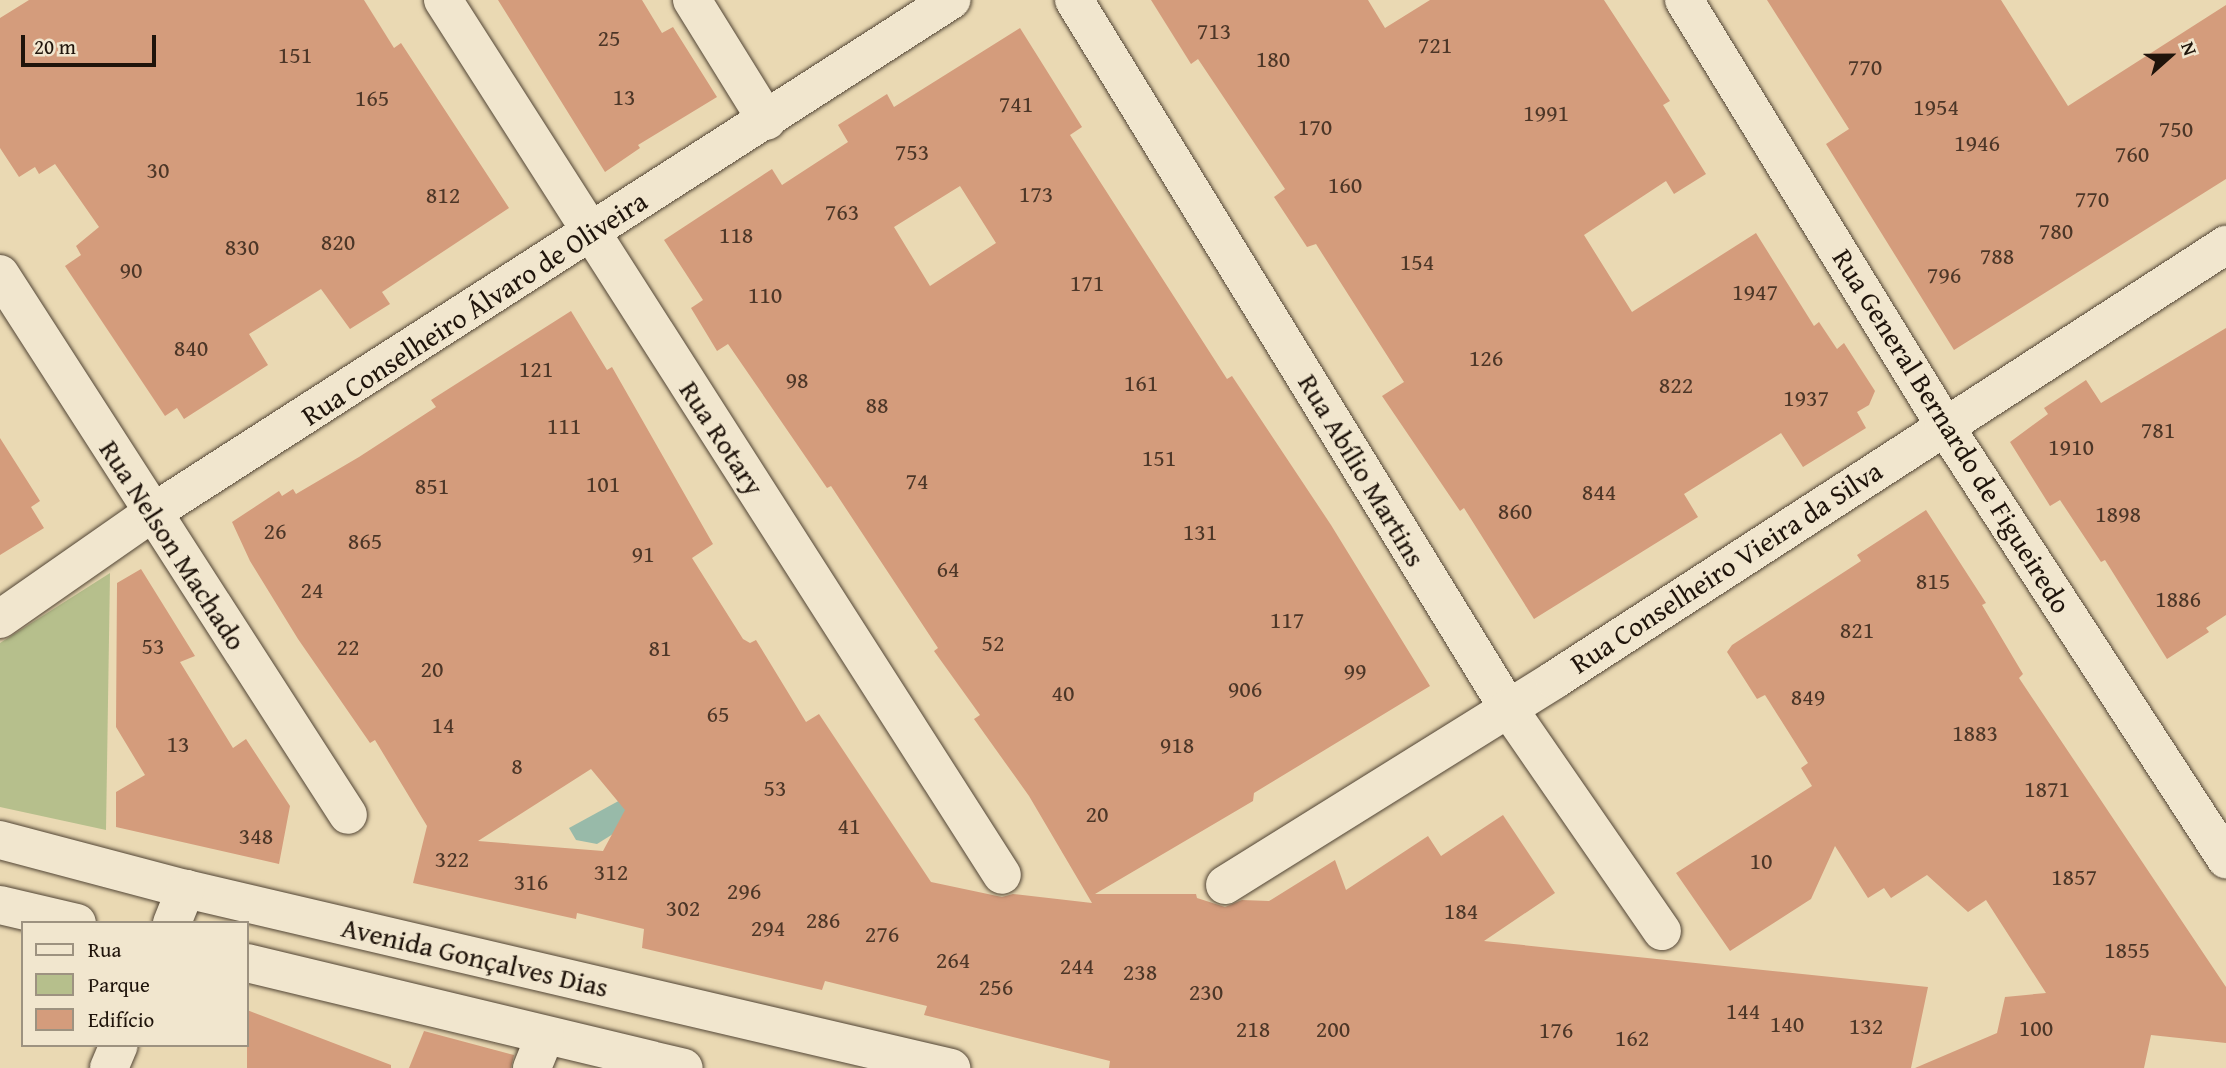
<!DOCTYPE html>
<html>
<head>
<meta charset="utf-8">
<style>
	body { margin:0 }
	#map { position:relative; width:2226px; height:1068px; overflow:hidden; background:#ead9b3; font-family:"Gentium Book Plus",serif }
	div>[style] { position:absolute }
	.green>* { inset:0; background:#b6bf8c }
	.water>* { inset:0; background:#98baa9 }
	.building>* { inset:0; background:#d49c7c }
	.roads { filter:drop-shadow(0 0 2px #524535) drop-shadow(0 0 2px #524535) }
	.street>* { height:38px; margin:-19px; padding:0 19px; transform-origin:19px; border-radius:19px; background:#f1e6ce }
	.secondary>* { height:38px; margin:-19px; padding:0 19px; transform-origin:19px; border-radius:19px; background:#f1e6ce }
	span { translate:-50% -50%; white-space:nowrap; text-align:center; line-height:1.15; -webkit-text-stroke:5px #f1e6ce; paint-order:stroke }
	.number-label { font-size:24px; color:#4c3627 }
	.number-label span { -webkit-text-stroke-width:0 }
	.street-label { font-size:28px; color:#1f140b }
	.legend { position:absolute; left:21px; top:921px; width:228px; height:126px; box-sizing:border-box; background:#f1e6ce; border:2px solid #9d9280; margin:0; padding:9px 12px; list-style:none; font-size:21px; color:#1f140b }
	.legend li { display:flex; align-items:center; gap:14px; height:35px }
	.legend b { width:35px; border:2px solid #9d9280 }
	.north { position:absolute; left:2135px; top:21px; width:70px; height:70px; -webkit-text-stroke:5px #f1e6ce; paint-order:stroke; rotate:69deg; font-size:19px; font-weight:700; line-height:28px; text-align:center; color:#1f140b }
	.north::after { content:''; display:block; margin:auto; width:24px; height:32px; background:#1f140b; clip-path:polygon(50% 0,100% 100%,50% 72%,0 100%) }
	.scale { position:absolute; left:21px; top:35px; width:135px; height:32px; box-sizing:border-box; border:4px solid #1f140b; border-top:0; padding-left:9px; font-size:21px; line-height:24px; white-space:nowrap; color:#1f140b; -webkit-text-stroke:5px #f1e6ce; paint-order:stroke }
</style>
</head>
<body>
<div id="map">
	<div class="green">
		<div style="clip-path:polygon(110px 573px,106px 830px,0 807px,0 643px)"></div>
	</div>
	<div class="water">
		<div style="clip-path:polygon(624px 798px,637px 819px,597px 844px,576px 840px,569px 828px)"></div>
	</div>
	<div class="building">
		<div style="clip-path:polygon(29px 0,364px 0,394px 48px,401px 43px,509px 208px,382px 292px,390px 304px,350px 329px,321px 289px,249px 334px,268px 365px,184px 419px,177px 408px,165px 416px,65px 266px,81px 255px,76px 246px,99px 227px,55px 164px,39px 174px,35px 167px,19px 177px,0 148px,0 18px)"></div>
		<div style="clip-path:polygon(498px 0,642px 0,662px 33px,673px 27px,717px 97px,638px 145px,640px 148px,605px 172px)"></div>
		<div style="clip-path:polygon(1151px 0,1368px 0,1385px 28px,1430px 0,1604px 0,1670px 101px,1663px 105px,1706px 174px,1674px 194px,1666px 181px,1584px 235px,1632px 312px,1756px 233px,1814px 326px,1819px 322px,1837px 349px,1844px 343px,1875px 391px,1869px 405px,1857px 412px,1866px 428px,1803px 467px,1781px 433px,1684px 494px,1698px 517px,1534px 619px,1464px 508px,1460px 511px,1382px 396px,1404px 382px,1316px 244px,1307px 247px,1274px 197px,1285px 189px,1198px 59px,1191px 64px)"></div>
		<div style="clip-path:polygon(1767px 0,2001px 0,2068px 106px,2226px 5px,2226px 179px,1954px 350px,1826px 144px,1849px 129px)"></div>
		<div style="clip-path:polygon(evenodd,1020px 28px,1082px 127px,1070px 135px,1227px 379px,1232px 376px,1331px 525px,1430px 686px,1254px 793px,1253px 801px,1095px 894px,1196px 894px,1197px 898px,1225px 907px,1242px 900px,1269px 901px,1335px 860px,1346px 890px,1428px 836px,1441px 856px,1503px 815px,1555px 893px,1484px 941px,1928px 987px,1911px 1068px,1109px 1068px,1110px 1061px,924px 1015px,927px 1006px,825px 981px,822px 990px,642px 948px,644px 929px,577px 913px,576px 919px,413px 883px,427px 826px,375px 740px,370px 743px,298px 639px,250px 561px,232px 522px,279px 491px,282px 496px,293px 489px,296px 494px,359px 457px,436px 407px,431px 400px,571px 311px,607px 370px,612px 367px,713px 544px,692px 558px,743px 639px,750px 643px,756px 640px,806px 722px,819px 714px,931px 882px,1002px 897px,1013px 894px,1092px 903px,1029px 796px,974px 719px,980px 715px,934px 651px,938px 648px,831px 486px,827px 488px,728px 344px,717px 351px,691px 308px,703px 300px,664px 240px,772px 169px,782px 185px,848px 142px,838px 125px,887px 94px,894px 107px,1020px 28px,960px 186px,996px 243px,930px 286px,894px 227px,960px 186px,1020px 28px,591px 769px,625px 810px,603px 851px,478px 841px,591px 769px)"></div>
		<div style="clip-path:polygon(2226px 328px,2226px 615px,2206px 628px,2209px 632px,2167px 659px,2105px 560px,2101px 562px,2060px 500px,2050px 506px,2010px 442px,2048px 414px,2044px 408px,2086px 380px,2101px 403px)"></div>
		<div style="clip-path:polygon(0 438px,40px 501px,31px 507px,44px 528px,0 555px)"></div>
		<div style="clip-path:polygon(1926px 510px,1986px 603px,1982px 605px,2023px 674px,2019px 678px,2226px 987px,2226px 1043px,2151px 1035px,2144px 1068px,1915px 1068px,1997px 1033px,2005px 997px,2046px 993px,1986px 900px,1968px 912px,1927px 875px,1891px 898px,1884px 888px,1868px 898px,1835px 846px,1811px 899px,1730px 951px,1676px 873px,1812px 786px,1801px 768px,1808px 763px,1765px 695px,1757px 699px,1727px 652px,1732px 645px,1861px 561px,1857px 555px)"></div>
		<div style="clip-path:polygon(141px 569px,195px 656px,180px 662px,233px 748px,246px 739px,290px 806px,279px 864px,116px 827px,116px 792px,145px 775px,116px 727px,117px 583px)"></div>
		<div style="clip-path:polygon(247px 1010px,391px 1065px,391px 1068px,247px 1068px)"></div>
		<div style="clip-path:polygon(424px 1031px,514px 1055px,511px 1068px,409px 1068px)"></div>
	</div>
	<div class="roads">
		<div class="street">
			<div style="left:443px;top:0;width:1038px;rotate:57.43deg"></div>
			<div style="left:692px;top:0;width:142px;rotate:58.2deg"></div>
			<div style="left:1074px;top:0;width:830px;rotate:58.49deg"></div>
			<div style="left:1508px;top:708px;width:271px;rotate:55.4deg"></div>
			<div style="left:0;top:274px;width:643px;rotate:57.25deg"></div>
			<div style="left:0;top:619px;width:185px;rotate:-34.9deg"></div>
			<div style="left:152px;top:513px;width:950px;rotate:-32.7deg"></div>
			<div style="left:0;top:840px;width:192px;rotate:14.8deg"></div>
			<div style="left:186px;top:889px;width:786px;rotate:13.17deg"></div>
			<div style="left:1225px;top:885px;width:388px;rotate:-31.9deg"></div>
			<div style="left:1554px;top:680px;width:801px;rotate:-32.92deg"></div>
			<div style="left:0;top:905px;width:79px;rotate:13.2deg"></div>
			<div style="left:172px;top:923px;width:37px;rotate:-68deg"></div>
			<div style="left:247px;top:963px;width:449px;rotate:13.5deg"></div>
			<div style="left:109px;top:1068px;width:25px;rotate:-67deg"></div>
			<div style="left:532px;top:1068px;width:35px;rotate:-68deg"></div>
		</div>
		<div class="secondary">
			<div style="left:1684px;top:0;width:498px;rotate:58.5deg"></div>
			<div style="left:1944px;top:425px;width:518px;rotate:56.99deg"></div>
		</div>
	</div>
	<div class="number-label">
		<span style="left:1214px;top:31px">713</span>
		<span style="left:609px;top:38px">25</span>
		<span style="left:1435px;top:45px">721</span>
		<span style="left:295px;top:55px">151</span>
		<span style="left:1273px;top:59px">180</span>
		<span style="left:1865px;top:67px">770</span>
		<span style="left:624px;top:97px">13</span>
		<span style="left:372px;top:98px">165</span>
		<span style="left:1016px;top:104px">741</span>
		<span style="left:1936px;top:107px">1954</span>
		<span style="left:1546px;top:113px">1991</span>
		<span style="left:1315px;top:127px">170</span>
		<span style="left:2176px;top:129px">750</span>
		<span style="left:1977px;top:143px">1946</span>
		<span style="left:912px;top:152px">753</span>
		<span style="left:2132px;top:154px">760</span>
		<span style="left:158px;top:170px">30</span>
		<span style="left:1345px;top:185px">160</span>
		<span style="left:1036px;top:194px">173</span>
		<span style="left:443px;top:195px">812</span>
		<span style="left:2092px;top:199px">770</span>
		<span style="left:842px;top:212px">763</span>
		<span style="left:2056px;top:231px">780</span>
		<span style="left:736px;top:235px">118</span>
		<span style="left:338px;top:242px">820</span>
		<span style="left:242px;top:247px">830</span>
		<span style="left:1997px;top:256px">788</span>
		<span style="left:1417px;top:262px">154</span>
		<span style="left:131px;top:270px">90</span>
		<span style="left:1944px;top:275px">796</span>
		<span style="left:1087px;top:283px">171</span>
		<span style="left:1755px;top:292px">1947</span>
		<span style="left:765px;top:295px">110</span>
		<span style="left:191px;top:348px">840</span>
		<span style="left:1486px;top:358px">126</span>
		<span style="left:536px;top:369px">121</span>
		<span style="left:797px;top:380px">98</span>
		<span style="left:1141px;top:383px">161</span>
		<span style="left:1676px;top:385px">822</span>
		<span style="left:1806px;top:398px">1937</span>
		<span style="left:877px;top:405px">88</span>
		<span style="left:564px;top:426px">111</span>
		<span style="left:2158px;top:430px">781</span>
		<span style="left:2071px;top:447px">1910</span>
		<span style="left:1159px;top:458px">151</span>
		<span style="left:917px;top:481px">74</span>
		<span style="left:603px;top:484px">101</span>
		<span style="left:432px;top:486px">851</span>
		<span style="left:1599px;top:492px">844</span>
		<span style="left:1515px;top:511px">860</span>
		<span style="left:2118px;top:514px">1898</span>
		<span style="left:275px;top:531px">26</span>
		<span style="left:1200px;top:532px">131</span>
		<span style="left:365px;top:541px">865</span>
		<span style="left:643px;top:554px">91</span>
		<span style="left:948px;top:569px">64</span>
		<span style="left:1933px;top:581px">815</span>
		<span style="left:312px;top:590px">24</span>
		<span style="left:2178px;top:599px">1886</span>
		<span style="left:1287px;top:620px">117</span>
		<span style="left:1857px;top:630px">821</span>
		<span style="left:993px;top:643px">52</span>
		<span style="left:153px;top:646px">53</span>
		<span style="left:348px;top:647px">22</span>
		<span style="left:660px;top:648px">81</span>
		<span style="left:432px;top:669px">20</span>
		<span style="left:1355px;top:671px">99</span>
		<span style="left:1245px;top:689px">906</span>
		<span style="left:1063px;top:693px">40</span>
		<span style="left:1808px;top:697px">849</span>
		<span style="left:718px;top:714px">65</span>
		<span style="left:443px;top:725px">14</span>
		<span style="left:1975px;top:733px">1883</span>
		<span style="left:178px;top:744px">13</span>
		<span style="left:1177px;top:745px">918</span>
		<span style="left:517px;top:766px">8</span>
		<span style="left:775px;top:788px">53</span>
		<span style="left:2047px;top:789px">1871</span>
		<span style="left:1097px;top:814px">20</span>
		<span style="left:849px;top:826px">41</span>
		<span style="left:256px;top:836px">348</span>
		<span style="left:452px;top:859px">322</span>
		<span style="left:1761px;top:861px">10</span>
		<span style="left:611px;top:872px">312</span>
		<span style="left:2074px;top:877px">1857</span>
		<span style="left:531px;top:882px">316</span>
		<span style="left:744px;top:891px">296</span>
		<span style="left:683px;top:908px">302</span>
		<span style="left:1461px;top:911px">184</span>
		<span style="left:823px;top:920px">286</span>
		<span style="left:768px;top:928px">294</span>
		<span style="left:882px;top:934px">276</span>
		<span style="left:2127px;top:950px">1855</span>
		<span style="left:953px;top:960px">264</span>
		<span style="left:1077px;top:966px">244</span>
		<span style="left:1140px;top:972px">238</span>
		<span style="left:996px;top:987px">256</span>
		<span style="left:1206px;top:992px">230</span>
		<span style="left:1743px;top:1011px">144</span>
		<span style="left:1787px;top:1024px">140</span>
		<span style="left:1866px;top:1026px">132</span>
		<span style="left:2036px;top:1028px">100</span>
		<span style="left:1253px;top:1029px">218</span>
		<span style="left:1333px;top:1029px">200</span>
		<span style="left:1556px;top:1030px">176</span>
		<span style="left:1632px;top:1038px">162</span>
	</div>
	<div class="street-label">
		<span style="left:474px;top:308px;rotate:-33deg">Rua Conselheiro Álvaro de Oliveira</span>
		<span style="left:1952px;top:431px;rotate:58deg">Rua General Bernardo de Figueiredo</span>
		<span style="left:722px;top:438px;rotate:57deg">Rua Rotary</span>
		<span style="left:1362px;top:470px;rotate:59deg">Rua Abílio Martins</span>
		<span style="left:173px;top:545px;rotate:57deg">Rua Nelson Machado</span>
		<span style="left:1726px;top:567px;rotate:-33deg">Rua Conselheiro Vieira da Silva</span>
		<span style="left:475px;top:957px;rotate:13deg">Avenida Gonçalves Dias</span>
	</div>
	<ul class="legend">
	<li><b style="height:9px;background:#f1e6ce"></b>Rua</li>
	<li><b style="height:19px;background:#b6bf8c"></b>Parque</li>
	<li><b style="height:19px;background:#d49c7c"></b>Edifício</li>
	</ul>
	<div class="north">N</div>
	<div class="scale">20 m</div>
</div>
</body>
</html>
